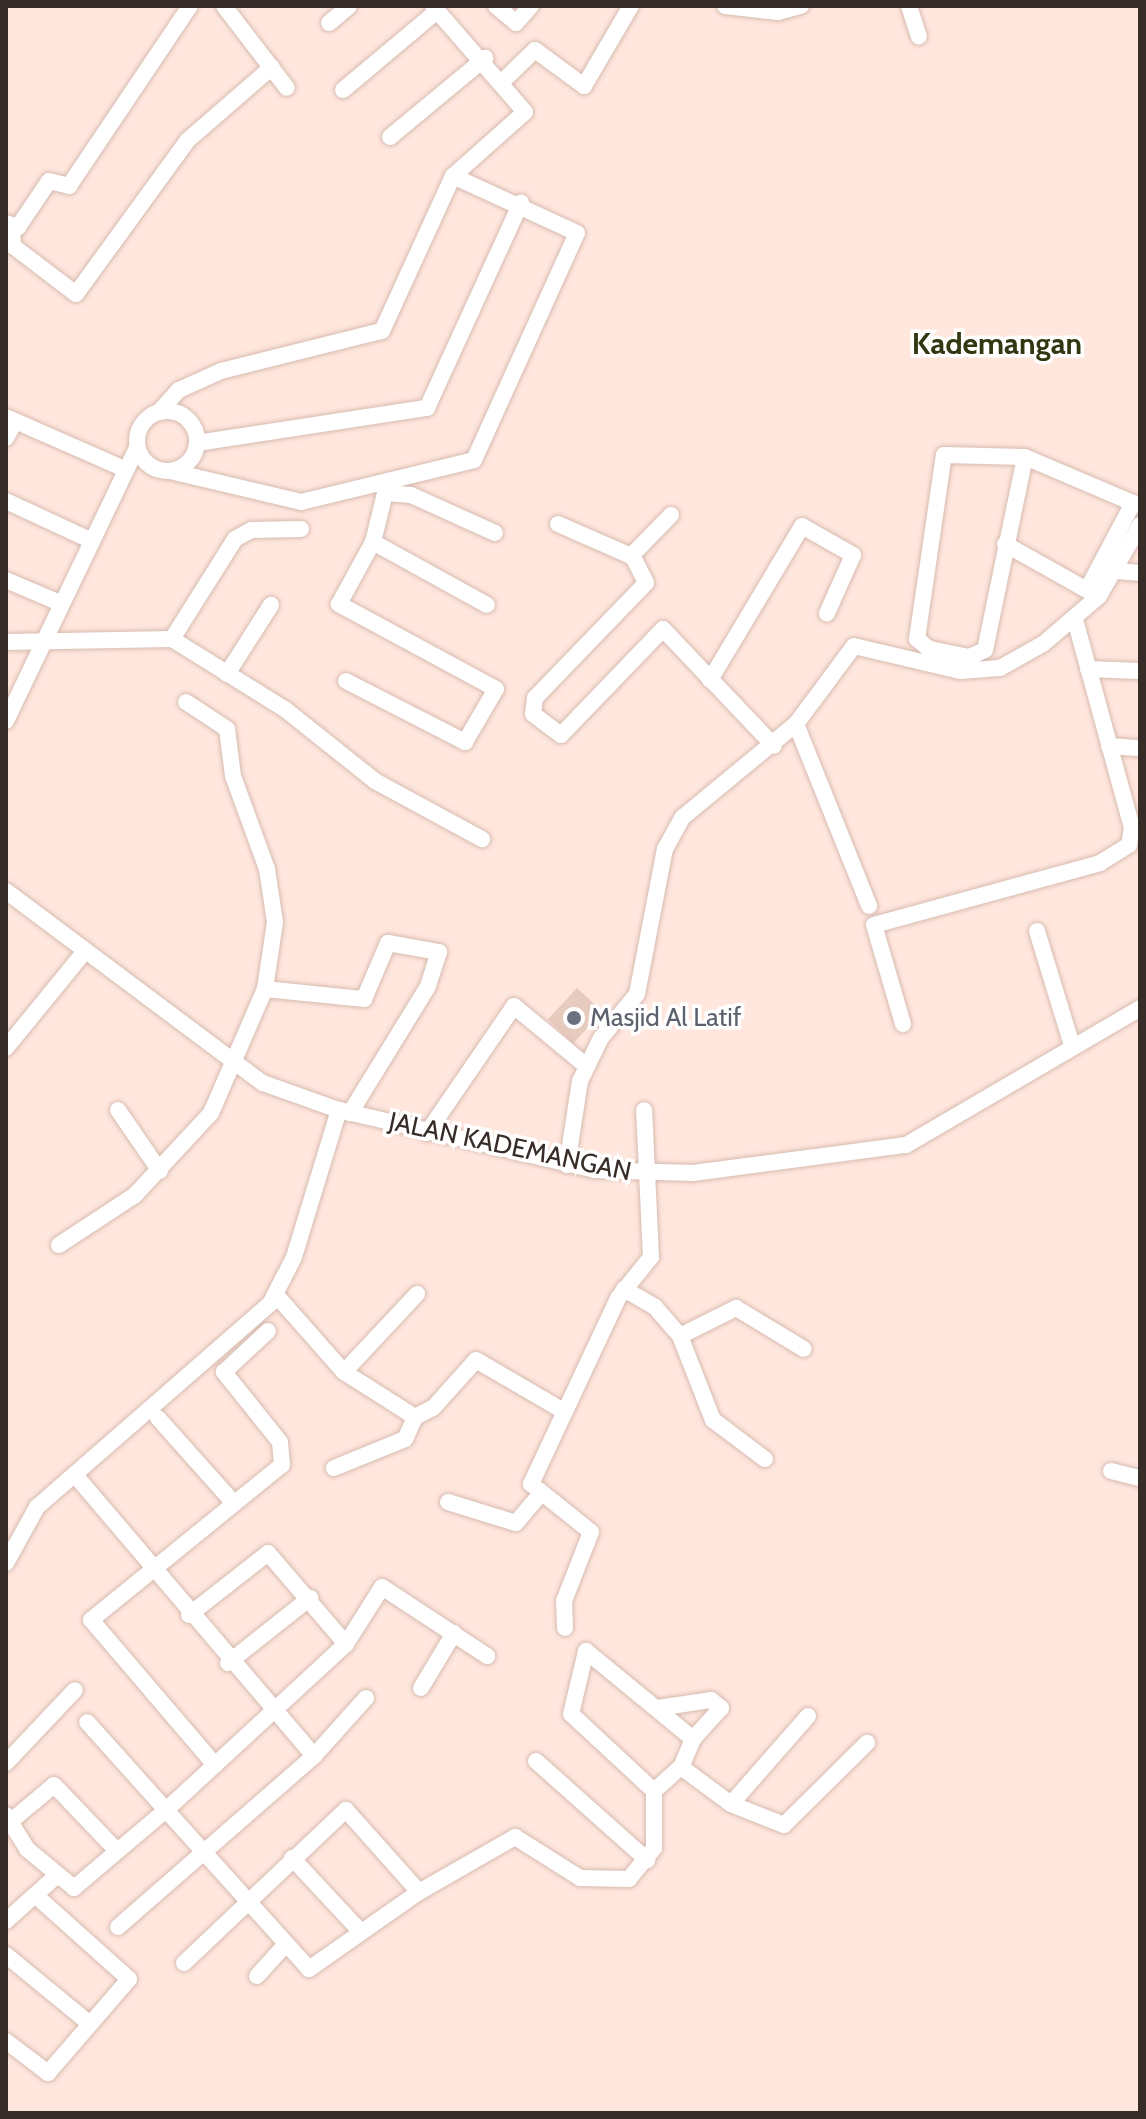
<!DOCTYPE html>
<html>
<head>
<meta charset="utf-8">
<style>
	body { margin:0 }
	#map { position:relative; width:1146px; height:2119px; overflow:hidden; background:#ffe7de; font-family:Cabin,sans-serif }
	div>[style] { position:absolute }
	.building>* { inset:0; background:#e7cbbe; transform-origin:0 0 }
	.roads { filter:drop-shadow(0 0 2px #d7bbb0) drop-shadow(0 0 2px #d7bbb0) }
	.minor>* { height:16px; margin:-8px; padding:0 8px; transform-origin:8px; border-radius:8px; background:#fff }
	.minor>.ring { margin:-8px; padding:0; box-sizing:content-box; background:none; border:16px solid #fff; border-radius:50% }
	.dots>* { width:22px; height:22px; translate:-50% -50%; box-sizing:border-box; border:4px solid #fff; border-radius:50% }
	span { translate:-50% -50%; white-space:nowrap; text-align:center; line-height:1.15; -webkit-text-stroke:7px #fff; paint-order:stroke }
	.worship-label { font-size:26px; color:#5b616d }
	.left { translate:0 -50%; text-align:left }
	.street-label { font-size:26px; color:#372c28 }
	.quarter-label { font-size:30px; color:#313811; font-weight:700 }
	.frame { position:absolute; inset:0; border:8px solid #372c28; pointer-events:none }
</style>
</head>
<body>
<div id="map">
	<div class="building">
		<div style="left:577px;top:988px;width:35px;height:43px;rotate:43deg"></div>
	</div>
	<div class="roads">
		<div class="minor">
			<div style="left:224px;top:6px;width:103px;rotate:52.5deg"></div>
			<div style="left:496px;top:6px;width:26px;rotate:40deg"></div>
			<div style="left:516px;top:23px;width:23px;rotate:-49deg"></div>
			<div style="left:725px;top:6px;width:53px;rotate:6.5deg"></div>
			<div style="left:778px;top:12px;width:24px;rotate:-15deg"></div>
			<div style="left:909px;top:6px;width:32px;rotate:72deg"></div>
			<div style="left:329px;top:23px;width:26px;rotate:-40deg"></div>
			<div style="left:504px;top:80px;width:43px;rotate:-44.1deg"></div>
			<div style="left:535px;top:50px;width:61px;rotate:36.3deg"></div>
			<div style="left:584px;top:86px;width:93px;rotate:-59.6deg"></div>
			<div style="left:343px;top:90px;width:123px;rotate:-40deg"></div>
			<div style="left:390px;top:137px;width:124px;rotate:-39.7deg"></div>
			<div style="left:6px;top:223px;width:13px;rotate:18deg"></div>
			<div style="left:18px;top:227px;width:55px;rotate:-56deg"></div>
			<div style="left:49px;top:181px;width:21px;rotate:14deg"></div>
			<div style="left:69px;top:186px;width:217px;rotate:-56.1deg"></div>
			<div style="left:12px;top:227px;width:19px;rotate:87deg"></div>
			<div style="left:13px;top:246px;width:79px;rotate:37.3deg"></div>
			<div style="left:76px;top:294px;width:190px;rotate:-54deg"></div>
			<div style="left:188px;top:140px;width:111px;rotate:-41deg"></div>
			<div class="ring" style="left:137px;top:411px;width:44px;height:44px"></div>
			<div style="left:159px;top:412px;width:30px;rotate:-48deg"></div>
			<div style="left:179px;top:390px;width:46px;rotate:-24.3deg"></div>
			<div style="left:221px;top:371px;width:166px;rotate:-14deg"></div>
			<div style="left:382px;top:331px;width:170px;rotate:-65.4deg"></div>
			<div style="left:453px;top:176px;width:96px;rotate:-41.6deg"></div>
			<div style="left:525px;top:112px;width:140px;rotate:-131deg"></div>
			<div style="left:6px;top:417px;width:127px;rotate:23.7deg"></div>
			<div style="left:6px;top:438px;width:19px;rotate:-62deg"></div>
			<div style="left:197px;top:443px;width:233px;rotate:-8.7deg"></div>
			<div style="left:427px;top:408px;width:226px;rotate:-65.4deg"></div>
			<div style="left:1025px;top:457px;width:197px;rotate:101.7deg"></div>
			<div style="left:985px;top:650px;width:17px;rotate:156deg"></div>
			<div style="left:969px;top:657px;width:41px;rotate:-168.7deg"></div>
			<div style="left:929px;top:649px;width:16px;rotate:-140deg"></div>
			<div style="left:917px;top:639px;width:186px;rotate:-81.7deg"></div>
			<div style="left:944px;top:455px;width:81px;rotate:1.4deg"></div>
			<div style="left:1025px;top:457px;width:117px;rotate:23.1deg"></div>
			<div style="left:1133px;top:503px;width:98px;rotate:117.9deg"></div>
			<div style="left:170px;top:471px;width:135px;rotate:13.3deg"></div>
			<div style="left:301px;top:502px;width:178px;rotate:-13.6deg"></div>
			<div style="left:474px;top:460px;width:249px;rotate:-65.6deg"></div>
			<div style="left:577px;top:233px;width:136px;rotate:-155.3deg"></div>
			<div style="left:387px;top:493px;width:24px;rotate:5deg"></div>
			<div style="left:411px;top:495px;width:92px;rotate:24.3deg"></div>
			<div style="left:6px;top:501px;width:95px;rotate:24.9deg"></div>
			<div style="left:671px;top:515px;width:56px;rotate:134.3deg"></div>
			<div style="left:632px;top:555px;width:31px;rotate:63deg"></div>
			<div style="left:646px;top:583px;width:160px;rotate:134deg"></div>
			<div style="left:535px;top:698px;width:16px;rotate:97deg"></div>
			<div style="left:533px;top:714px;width:35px;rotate:37deg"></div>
			<div style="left:561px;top:735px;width:147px;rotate:-46.1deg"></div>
			<div style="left:663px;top:629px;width:161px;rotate:46.5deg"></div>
			<div style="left:558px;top:524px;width:80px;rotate:23.7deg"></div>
			<div style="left:373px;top:542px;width:130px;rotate:28.9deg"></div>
			<div style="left:1005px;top:544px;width:102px;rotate:29.3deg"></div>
			<div style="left:1117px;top:571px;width:23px;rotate:5deg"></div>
			<div style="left:6px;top:580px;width:59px;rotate:23.1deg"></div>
			<div style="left:172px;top:639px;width:118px;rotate:-57.8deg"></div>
			<div style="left:235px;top:539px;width:18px;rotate:-29deg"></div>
			<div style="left:251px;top:530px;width:50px;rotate:-1.1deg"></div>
			<div style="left:6px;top:642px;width:166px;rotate:-1deg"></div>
			<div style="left:172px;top:639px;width:134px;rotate:31.9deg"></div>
			<div style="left:286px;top:710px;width:114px;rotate:38.6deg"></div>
			<div style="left:375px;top:781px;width:122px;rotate:28.5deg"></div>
			<div style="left:1088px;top:669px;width:52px;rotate:2.2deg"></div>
			<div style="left:227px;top:674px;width:82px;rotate:-57.5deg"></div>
			<div style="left:710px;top:680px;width:179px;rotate:-59.1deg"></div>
			<div style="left:802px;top:526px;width:59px;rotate:29.6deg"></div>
			<div style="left:853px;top:555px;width:64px;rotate:114.1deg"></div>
			<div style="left:346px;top:681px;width:134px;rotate:27.1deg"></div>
			<div style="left:465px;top:742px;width:61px;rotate:-59.7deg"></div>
			<div style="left:496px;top:689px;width:179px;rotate:-151.6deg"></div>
			<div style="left:339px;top:604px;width:71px;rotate:-61.3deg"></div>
			<div style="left:373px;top:542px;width:63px;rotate:-76.2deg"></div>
			<div style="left:6px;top:721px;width:304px;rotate:-64.4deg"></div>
			<div style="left:796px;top:724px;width:196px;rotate:68.1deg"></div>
			<div style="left:1109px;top:746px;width:31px;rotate:4deg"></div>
			<div style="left:6px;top:891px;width:321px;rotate:36.8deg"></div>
			<div style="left:263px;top:1083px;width:81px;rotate:19.6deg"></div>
			<div style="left:339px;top:1110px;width:262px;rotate:13.2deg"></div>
			<div style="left:594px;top:1170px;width:99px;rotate:1.7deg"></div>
			<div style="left:693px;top:1173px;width:215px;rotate:-7.5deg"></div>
			<div style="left:906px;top:1145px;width:271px;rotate:-30.3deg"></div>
			<div style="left:1037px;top:931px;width:116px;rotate:73deg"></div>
			<div style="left:265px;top:989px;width:100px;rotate:5.8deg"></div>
			<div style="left:364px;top:999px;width:61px;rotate:-66.8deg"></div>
			<div style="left:388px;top:943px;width:52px;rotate:10deg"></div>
			<div style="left:439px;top:952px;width:38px;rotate:108deg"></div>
			<div style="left:427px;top:988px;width:147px;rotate:121.6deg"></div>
			<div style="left:903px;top:1024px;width:103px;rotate:-106.3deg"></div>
			<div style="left:874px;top:925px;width:234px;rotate:-15.3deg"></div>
			<div style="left:1100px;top:863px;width:34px;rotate:-32deg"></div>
			<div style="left:1129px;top:845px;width:17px;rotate:-80deg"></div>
			<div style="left:1132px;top:828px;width:216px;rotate:-105.3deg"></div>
			<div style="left:6px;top:1048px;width:125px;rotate:-50.8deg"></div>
			<div style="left:118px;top:1110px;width:74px;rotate:55.5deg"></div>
			<div style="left:427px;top:1133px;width:154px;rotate:-55.6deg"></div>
			<div style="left:514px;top:1006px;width:92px;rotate:39.7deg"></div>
			<div style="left:567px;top:1165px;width:85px;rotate:-81.2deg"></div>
			<div style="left:580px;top:1081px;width:48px;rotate:-64deg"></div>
			<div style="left:601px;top:1038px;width:57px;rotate:-50.7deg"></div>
			<div style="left:637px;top:994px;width:148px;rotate:-79.1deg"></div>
			<div style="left:665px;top:849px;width:37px;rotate:-61deg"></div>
			<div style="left:683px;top:817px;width:146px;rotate:-39.5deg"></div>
			<div style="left:796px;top:724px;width:97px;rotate:-53.4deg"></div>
			<div style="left:854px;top:646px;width:109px;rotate:13.3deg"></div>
			<div style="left:960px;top:671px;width:40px;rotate:-4.3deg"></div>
			<div style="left:1000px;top:668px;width:49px;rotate:-29.2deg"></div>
			<div style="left:1043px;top:644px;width:74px;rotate:-40.6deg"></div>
			<div style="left:1099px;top:596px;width:82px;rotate:-60deg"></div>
			<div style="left:59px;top:1245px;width:91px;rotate:-33.3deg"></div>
			<div style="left:135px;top:1195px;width:112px;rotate:-47.2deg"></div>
			<div style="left:211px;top:1113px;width:135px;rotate:-66.5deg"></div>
			<div style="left:265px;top:989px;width:68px;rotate:-81.5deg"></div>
			<div style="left:275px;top:922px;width:54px;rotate:-98.6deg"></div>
			<div style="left:267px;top:869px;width:99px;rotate:-110.1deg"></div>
			<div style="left:233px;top:776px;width:47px;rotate:-97.3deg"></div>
			<div style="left:227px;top:729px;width:49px;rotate:-146.6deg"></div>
			<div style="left:624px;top:1289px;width:36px;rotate:30deg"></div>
			<div style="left:655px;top:1307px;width:38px;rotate:49deg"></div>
			<div style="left:680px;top:1336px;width:63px;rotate:-26.6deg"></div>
			<div style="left:736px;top:1308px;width:79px;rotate:31.1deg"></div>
			<div style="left:276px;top:1295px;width:103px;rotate:48.6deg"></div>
			<div style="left:344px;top:1372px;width:84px;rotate:32.4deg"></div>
			<div style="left:415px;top:1417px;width:24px;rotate:114deg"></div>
			<div style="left:405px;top:1439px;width:77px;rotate:157.8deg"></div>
			<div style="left:680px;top:1336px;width:90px;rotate:68.6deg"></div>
			<div style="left:713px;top:1420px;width:65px;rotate:36.9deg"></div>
			<div style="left:344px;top:1372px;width:107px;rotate:-46.9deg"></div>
			<div style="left:415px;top:1417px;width:20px;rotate:-27deg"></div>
			<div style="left:433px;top:1408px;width:64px;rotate:-48.1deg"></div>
			<div style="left:476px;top:1360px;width:99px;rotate:30.2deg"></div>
			<div style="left:158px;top:1418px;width:110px;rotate:48.3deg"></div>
			<div style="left:1111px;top:1471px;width:30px;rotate:14deg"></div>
			<div style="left:75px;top:1475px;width:369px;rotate:49.6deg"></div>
			<div style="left:314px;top:1756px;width:260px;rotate:138.9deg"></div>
			<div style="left:448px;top:1502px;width:71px;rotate:17.2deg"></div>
			<div style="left:516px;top:1523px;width:35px;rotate:-50deg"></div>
			<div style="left:6px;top:1563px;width:64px;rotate:-61deg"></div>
			<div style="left:37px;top:1507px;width:309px;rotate:-41.1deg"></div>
			<div style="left:270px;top:1304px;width:53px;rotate:-62.9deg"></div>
			<div style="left:294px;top:1257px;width:154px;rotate:-73deg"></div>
			<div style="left:189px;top:1615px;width:100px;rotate:-38.1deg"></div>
			<div style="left:268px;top:1553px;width:120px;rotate:49.4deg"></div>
			<div style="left:346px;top:1644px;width:245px;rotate:137.3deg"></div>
			<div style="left:166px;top:1810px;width:214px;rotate:48deg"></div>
			<div style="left:309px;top:1969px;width:134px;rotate:-35deg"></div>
			<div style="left:419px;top:1892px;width:111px;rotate:-29.8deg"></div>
			<div style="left:515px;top:1837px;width:77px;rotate:32.2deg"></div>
			<div style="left:580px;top:1878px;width:49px;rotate:1.2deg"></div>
			<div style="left:629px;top:1879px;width:40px;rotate:-51deg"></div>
			<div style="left:654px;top:1848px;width:57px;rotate:-90deg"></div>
			<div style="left:654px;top:1791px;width:36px;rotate:-42deg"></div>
			<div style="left:681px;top:1767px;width:62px;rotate:36.5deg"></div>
			<div style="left:731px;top:1804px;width:57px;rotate:21.6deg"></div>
			<div style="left:784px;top:1825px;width:117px;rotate:-44.7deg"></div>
			<div style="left:565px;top:1628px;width:27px;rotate:-92deg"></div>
			<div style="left:564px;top:1601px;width:74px;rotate:-68.6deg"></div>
			<div style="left:591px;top:1532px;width:77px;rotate:-141.3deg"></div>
			<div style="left:531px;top:1484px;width:205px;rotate:-64.9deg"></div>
			<div style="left:618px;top:1298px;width:53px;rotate:-51.2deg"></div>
			<div style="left:651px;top:1257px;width:147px;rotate:-92.7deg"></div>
			<div style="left:346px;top:1644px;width:67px;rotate:-57.7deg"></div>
			<div style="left:382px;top:1587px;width:126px;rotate:33.3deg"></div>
			<div style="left:228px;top:1663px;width:105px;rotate:-38.4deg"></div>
			<div style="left:421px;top:1688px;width:64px;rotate:-59deg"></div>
			<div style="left:658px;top:1708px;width:54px;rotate:-8.6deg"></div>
			<div style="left:711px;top:1700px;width:13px;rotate:39deg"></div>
			<div style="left:721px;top:1708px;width:42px;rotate:132.1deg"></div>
			<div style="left:693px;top:1739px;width:30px;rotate:113deg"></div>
			<div style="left:314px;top:1756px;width:78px;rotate:-48.1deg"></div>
			<div style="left:536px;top:1761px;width:149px;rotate:41.7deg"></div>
			<div style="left:6px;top:1763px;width:100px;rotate:-46.6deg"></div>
			<div style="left:215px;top:1765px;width:191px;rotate:-130.5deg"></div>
			<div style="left:91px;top:1620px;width:246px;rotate:-39.1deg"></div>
			<div style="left:282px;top:1465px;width:23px;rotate:-95deg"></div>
			<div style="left:280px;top:1442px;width:90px;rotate:-128.7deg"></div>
			<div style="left:224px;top:1372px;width:60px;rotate:-43deg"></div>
			<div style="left:654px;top:1791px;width:113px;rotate:-137.1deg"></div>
			<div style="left:571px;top:1714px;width:65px;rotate:-76.6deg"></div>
			<div style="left:586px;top:1651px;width:139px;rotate:39.4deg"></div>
			<div style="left:731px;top:1804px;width:117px;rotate:-48.8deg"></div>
			<div style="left:6px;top:1815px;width:40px;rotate:58deg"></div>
			<div style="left:27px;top:1849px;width:61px;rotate:39.7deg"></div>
			<div style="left:74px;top:1888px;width:121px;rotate:-40.3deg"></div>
			<div style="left:166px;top:1810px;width:118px;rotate:-131.9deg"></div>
			<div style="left:10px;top:1822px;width:57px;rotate:-40.1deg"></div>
			<div style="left:54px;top:1785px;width:91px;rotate:46.3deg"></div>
			<div style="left:292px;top:1858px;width:101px;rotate:47deg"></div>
			<div style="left:6px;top:1921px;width:66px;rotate:-41.9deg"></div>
			<div style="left:6px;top:1955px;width:109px;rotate:39.4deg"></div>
			<div style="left:184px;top:1963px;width:223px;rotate:-43.4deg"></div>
			<div style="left:346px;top:1810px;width:110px;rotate:48.3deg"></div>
			<div style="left:257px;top:1976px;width:43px;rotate:-47.8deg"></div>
			<div style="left:6px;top:2041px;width:53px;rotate:37.3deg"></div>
			<div style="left:48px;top:2073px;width:124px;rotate:-49.2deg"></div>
			<div style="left:129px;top:1979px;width:126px;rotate:-138.2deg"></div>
		</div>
	</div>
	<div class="dots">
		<div style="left:574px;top:1018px;background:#6b7280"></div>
	</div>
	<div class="worship-label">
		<span class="left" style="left:590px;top:1018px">Masjid Al Latif</span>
	</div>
	<div class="street-label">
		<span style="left:510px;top:1147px;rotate:12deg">JALAN KADEMANGAN</span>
	</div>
	<div class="quarter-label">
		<span style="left:997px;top:344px">Kademangan</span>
	</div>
	<div class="frame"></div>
</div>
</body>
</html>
